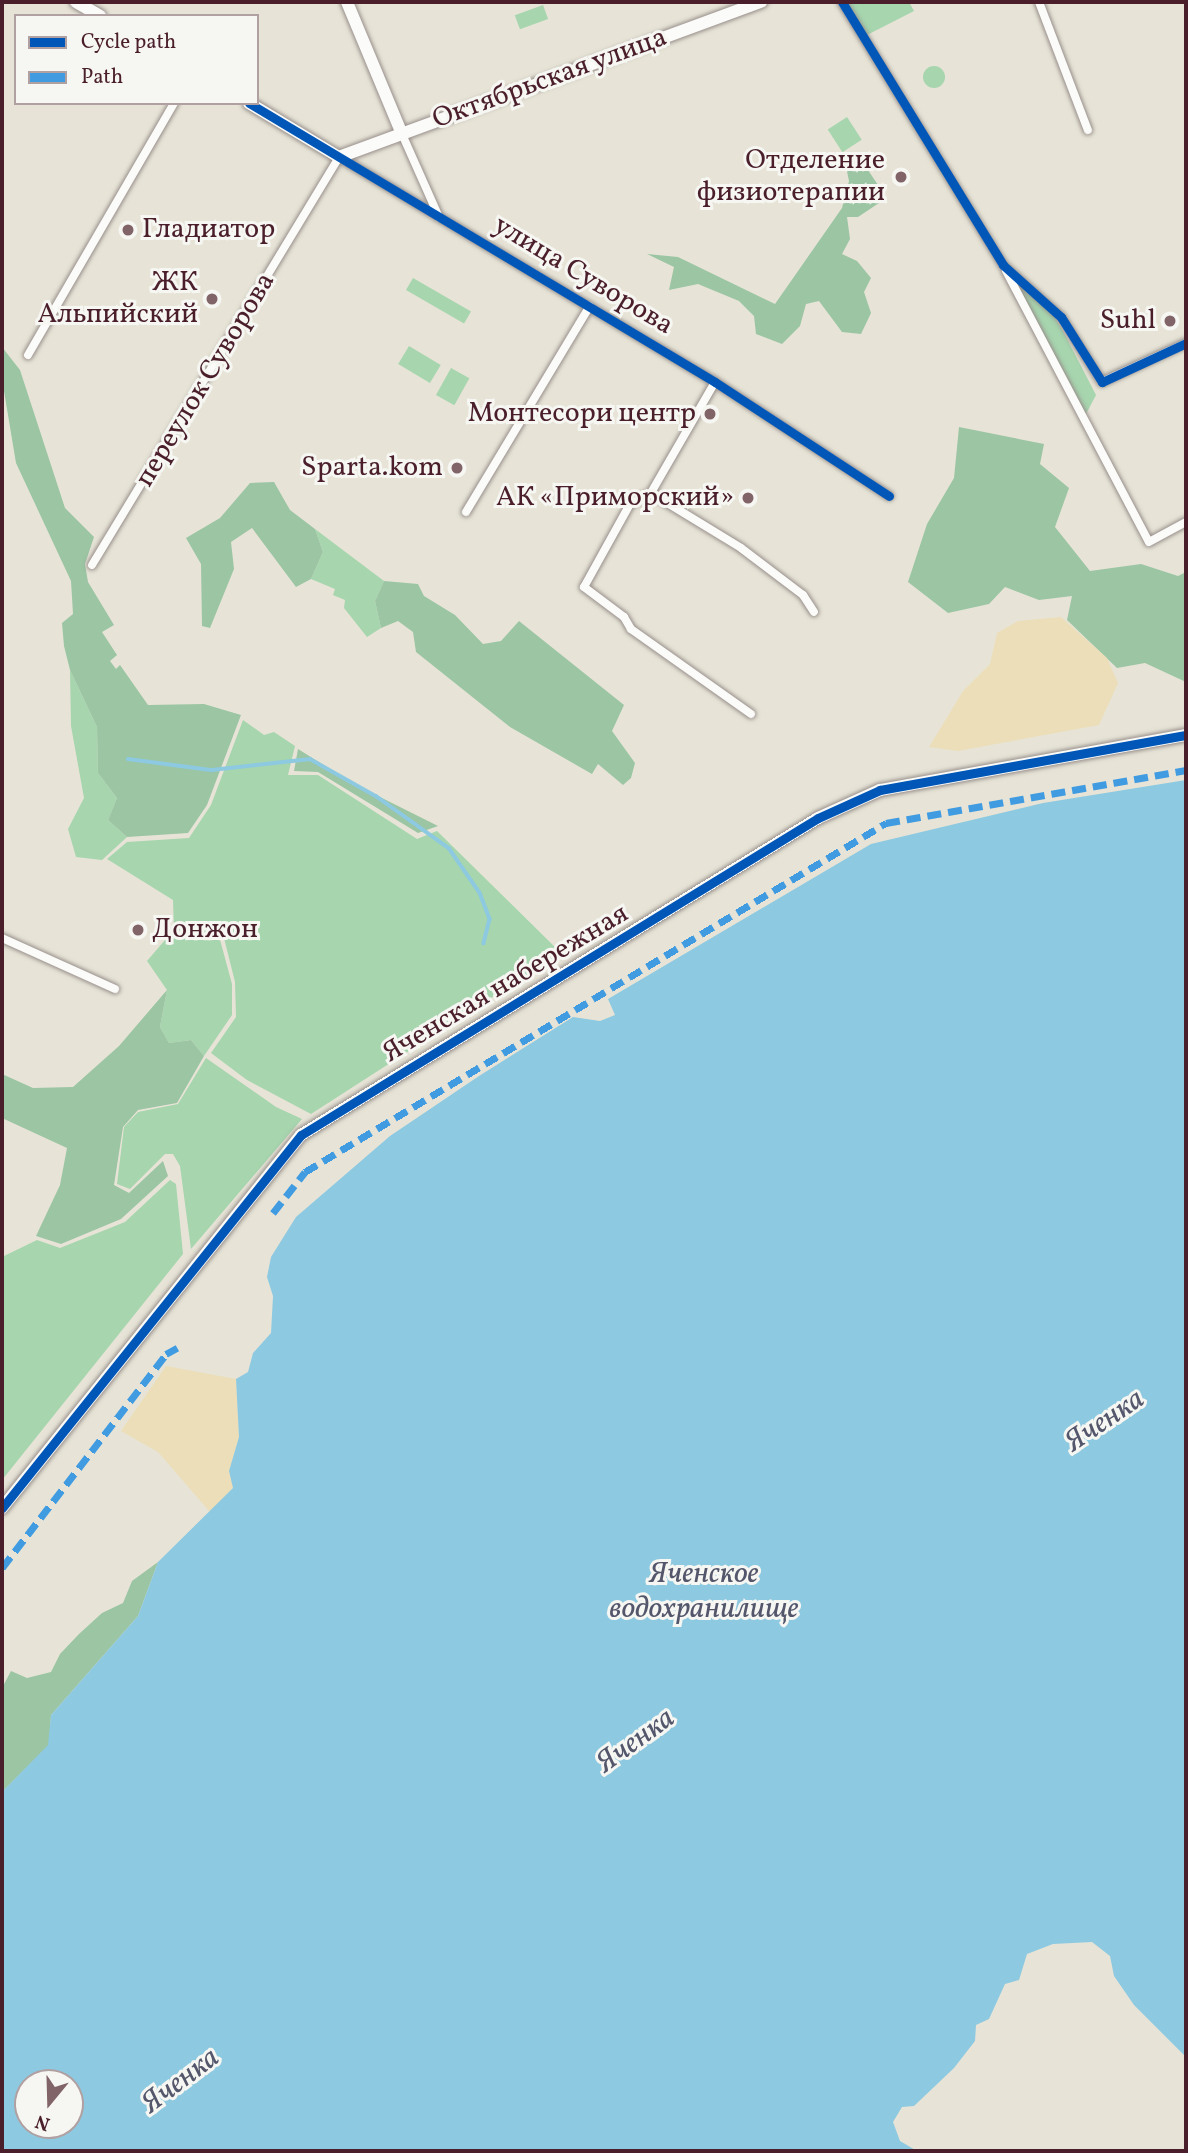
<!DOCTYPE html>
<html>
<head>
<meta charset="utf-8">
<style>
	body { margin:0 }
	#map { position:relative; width:1188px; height:2153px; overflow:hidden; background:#e7e4d7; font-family:Vollkorn,serif }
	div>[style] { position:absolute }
	.green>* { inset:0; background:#a6d5ae; transform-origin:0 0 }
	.round { border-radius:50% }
	.forest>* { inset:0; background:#9bc5a3 }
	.sand>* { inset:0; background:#ebdeb8 }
	.water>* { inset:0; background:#8dc9e0 }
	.stream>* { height:3.5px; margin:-1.75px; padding:0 1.75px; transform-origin:1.75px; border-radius:1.75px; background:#8dc9e0 }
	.roads { filter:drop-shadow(0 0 2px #988f8b) drop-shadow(0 0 2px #988f8b) }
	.street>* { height:8px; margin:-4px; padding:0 4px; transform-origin:4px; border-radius:4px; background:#fbfbf9 }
	.secondary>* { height:12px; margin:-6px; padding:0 6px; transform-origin:6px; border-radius:6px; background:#fbfbf9 }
	.quiet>* { height:7px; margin-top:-3.5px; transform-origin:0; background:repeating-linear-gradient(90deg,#409be1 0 14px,transparent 0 21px) }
	.cycleway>* { height:9px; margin:-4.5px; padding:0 4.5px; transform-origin:4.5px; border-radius:4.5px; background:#0057b8 }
	.dots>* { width:19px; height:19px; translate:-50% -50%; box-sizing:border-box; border:4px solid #f6f6f2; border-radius:50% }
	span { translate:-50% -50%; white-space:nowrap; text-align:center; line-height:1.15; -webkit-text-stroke:6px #f6f6f2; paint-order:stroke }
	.street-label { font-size:28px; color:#4a1f2b }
	.poi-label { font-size:28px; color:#4a1f2b }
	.right { translate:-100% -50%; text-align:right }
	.left { translate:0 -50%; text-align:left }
	.water-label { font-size:30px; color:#54576c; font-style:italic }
	.frame { position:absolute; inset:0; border:4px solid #4a1f2b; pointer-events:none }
	.legend { position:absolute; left:14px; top:14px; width:245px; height:91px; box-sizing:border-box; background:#f6f6f2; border:2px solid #b1a0a2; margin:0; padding:9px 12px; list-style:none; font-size:21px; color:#4a1f2b }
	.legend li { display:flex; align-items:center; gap:14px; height:35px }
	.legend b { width:35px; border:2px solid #b1a0a2 }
	.north { position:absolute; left:14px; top:2069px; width:70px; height:70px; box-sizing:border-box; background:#f6f6f2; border:2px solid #b1a0a2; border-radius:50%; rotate:199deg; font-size:19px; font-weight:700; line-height:28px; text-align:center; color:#4a1f2b }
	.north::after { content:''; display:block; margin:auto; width:24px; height:32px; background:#816467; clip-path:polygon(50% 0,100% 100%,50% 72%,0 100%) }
</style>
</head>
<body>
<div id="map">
	<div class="green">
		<div style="clip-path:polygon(846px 2px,909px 2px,914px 11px,867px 35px)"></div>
		<div style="left:543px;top:5px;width:15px;height:30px;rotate:70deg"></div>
		<div class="round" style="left:923px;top:66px;width:22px;height:22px"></div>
		<div style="left:847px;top:117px;width:27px;height:23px;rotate:57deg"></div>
		<div style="left:413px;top:278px;width:67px;height:14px;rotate:30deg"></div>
		<div style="clip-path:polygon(1014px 280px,1053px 315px,1063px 331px,1096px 395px,1086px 414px)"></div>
		<div style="left:409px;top:346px;width:37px;height:21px;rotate:31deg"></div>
		<div style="left:451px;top:368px;width:21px;height:31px;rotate:29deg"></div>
		<div style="clip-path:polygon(315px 529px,384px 581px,375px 601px,381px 628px,367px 637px,344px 608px,345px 600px,333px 595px,335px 589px,311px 579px,323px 552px)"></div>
		<div style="clip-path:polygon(70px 670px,97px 727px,98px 773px,117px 798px,108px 820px,127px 837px,102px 860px,76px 857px,68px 829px,84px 798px,71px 726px)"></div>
		<div style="clip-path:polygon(243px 720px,264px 735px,274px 732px,295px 746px,288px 775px,318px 775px,417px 839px,437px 831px,561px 953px,311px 1114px,247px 1080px,211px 1053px,236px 1017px,235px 982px,223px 934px,174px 930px,173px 900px,107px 859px,127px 842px,189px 838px,211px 805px)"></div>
		<div style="clip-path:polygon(171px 933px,219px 936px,232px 984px,232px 1015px,204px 1056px,191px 1040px,169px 1043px,160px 1027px,167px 990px,147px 961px)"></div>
		<div style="clip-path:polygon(206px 1058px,276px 1107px,302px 1119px,191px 1249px,180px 1166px,173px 1154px,165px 1154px,130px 1189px,117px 1184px,124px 1127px,138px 1112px,178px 1104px)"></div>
		<div style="clip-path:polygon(170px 1180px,176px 1184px,183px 1254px,2px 1480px,2px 1257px,37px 1240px,60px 1248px,125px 1222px)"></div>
	</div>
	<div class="forest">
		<div style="clip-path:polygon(844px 157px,864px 164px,882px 191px,882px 201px,858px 217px,847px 217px,850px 239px,842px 254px,857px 261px,871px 278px,864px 292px,871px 313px,861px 334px,842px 332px,819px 301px,806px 304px,800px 326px,782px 344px,756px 334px,754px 316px,739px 301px,698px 284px,669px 290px,674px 267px,647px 254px,678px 257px,775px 304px,842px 208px,849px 181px)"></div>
		<div style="clip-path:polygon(2px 347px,20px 370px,65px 508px,94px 537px,85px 564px,88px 582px,114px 625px,102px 632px,117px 655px,110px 661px,116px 669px,120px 665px,148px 705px,204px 704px,241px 715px,207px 805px,188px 833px,127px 837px,108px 820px,117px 798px,98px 773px,97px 727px,70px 670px,64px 646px,62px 623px,73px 614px,71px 581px,16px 463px,2px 379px)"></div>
		<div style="clip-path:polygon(959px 427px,1044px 444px,1040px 464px,1069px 488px,1055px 527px,1090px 571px,1141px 564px,1178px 576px,1186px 572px,1186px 682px,1145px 663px,1117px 668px,1067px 620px,1072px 596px,1039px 600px,1005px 587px,989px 604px,948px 613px,908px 582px,927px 524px,954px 478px)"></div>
		<div style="clip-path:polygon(274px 482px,290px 510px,315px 529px,323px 552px,311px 579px,296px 587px,252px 528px,231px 542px,234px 569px,210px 628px,202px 626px,201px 564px,186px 538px,220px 518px,250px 483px)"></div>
		<div style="clip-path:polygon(384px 581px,418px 584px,424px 596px,455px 615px,483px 644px,501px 641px,519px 621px,624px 705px,612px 731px,635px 763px,631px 778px,623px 785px,598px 764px,592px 774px,510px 727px,416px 652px,413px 632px,398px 621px,381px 628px,375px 601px)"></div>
		<div style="clip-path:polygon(298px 749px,356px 785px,438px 826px,418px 833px,318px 772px,294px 771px)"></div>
		<div style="clip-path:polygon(167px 990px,160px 1027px,169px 1043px,191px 1040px,204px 1056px,177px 1103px,138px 1110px,123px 1127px,114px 1185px,129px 1193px,163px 1161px,168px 1176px,121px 1219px,61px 1244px,36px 1236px,60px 1185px,67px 1148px,2px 1118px,2px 1074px,33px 1088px,73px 1087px,119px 1046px)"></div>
		<div style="clip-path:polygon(158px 1562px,138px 1616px,51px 1715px,49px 1745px,2px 1792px,2px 1688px,11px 1671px,27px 1678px,51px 1672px,60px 1654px,79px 1634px,102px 1613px,123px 1603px,132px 1581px)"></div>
	</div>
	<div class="sand">
		<div style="clip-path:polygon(1061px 617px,1107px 658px,1118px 683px,1099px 725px,958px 751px,929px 747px,963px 691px,990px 664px,997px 633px,1018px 621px)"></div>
		<div style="clip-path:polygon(166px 1366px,236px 1379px,239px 1437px,229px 1471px,233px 1488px,210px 1512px,158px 1452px,121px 1431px)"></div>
	</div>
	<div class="water">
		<div style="clip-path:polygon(evenodd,1186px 780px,1186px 2057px,1134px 2005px,1114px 1976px,1110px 1956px,1092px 1942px,1053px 1944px,1027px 1954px,1019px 1980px,1005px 1984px,989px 2019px,976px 2025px,975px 2041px,954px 2068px,914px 2106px,902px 2107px,893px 2122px,900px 2141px,917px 2151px,2px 2151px,2px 1792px,48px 1745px,51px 1715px,138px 1616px,158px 1562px,233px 1488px,229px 1471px,239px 1437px,236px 1379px,248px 1372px,253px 1353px,271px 1333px,273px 1296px,267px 1277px,271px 1257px,296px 1217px,390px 1136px,479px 1076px,573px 1017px,600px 1021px,615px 1015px,608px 999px,871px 844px,1043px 803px,1186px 780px,28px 2083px,70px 2083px,70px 2125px,28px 2125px,28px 2083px)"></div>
	</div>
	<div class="stream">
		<div style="left:128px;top:759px;width:85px;rotate:7.5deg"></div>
		<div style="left:212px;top:770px;width:99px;rotate:-6.4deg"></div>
		<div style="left:310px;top:759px;width:76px;rotate:29.3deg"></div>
		<div style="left:376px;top:796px;width:90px;rotate:35.5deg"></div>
		<div style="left:449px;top:848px;width:55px;rotate:55.4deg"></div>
		<div style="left:480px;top:893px;width:28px;rotate:69deg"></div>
		<div style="left:490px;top:919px;width:25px;rotate:104deg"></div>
	</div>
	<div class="roads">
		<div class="street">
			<div style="left:842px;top:2px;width:308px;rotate:58.5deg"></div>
			<div style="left:1003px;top:265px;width:78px;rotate:41.9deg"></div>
			<div style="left:1061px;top:317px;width:77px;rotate:57.8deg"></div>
			<div style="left:1102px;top:382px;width:93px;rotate:-24.9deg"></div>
			<div style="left:1039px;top:2px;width:137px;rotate:69.1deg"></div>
			<div style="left:402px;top:134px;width:91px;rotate:66deg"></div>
			<div style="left:1006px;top:271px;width:306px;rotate:62.2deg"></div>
			<div style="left:1149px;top:542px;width:42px;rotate:-28.4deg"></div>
			<div style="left:28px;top:355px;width:291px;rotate:-59.9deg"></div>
			<div style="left:715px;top:382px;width:128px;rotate:120deg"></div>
			<div style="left:651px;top:493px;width:24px;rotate:152deg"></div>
			<div style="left:630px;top:504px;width:95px;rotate:119deg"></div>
			<div style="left:584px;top:587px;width:50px;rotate:36.9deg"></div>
			<div style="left:624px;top:617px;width:14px;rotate:60deg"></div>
			<div style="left:631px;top:629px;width:147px;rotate:35.3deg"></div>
			<div style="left:651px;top:493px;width:105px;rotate:31.4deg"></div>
			<div style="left:741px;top:548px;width:78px;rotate:37.2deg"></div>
			<div style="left:803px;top:595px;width:20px;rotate:57deg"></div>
			<div style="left:466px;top:512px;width:240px;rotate:-59deg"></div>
			<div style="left:92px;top:565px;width:477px;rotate:-58.8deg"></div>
			<div style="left:339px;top:157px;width:438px;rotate:30.9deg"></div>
			<div style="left:715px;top:382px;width:208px;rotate:33.2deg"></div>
			<div style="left:2px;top:938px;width:124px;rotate:24.3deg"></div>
		</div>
		<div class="secondary">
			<div style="left:76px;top:2px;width:28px;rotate:30deg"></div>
			<div style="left:347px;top:2px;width:143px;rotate:67.4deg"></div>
			<div style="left:249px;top:103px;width:105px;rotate:31deg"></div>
			<div style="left:339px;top:157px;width:450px;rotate:-20.2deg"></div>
			<div style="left:2px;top:1508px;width:478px;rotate:-51.3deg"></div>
			<div style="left:301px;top:1135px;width:606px;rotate:-31.51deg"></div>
			<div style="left:818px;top:818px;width:68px;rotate:-24.3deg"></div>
			<div style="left:880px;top:790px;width:311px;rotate:-10.2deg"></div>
		</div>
	</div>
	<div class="quiet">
		<div style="left:273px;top:1213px;width:52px;rotate:-52deg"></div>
		<div style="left:305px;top:1172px;width:678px;rotate:-30.99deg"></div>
		<div style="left:886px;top:823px;width:305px;rotate:-10deg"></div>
		<div style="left:2px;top:1568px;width:270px;rotate:-52.5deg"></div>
		<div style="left:166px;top:1354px;width:13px;rotate:-29deg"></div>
	</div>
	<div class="cycleway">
		<div style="left:842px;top:2px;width:308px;rotate:58.5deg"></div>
		<div style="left:1003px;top:265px;width:78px;rotate:41.9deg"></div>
		<div style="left:1061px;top:317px;width:77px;rotate:57.8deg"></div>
		<div style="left:1102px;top:382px;width:93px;rotate:-24.9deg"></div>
		<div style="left:249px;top:103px;width:543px;rotate:30.91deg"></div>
		<div style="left:715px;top:382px;width:208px;rotate:33.2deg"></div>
		<div style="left:2px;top:1508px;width:478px;rotate:-51.3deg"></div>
		<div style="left:301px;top:1135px;width:606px;rotate:-31.51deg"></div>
		<div style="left:818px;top:818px;width:68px;rotate:-24.3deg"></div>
		<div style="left:880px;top:790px;width:311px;rotate:-10.2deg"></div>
	</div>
	<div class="dots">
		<div style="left:901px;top:177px;background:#816467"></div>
		<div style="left:128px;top:230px;background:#816467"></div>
		<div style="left:212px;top:299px;background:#816467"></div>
		<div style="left:1170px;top:321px;background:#816467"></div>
		<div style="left:710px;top:414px;background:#816467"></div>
		<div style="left:457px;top:468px;background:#816467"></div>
		<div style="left:748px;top:498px;background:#816467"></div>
		<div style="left:138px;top:930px;background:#816467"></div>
	</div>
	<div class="street-label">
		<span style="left:550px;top:79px;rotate:-20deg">Октябрьская улица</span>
		<span style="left:583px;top:276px;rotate:31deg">улица Суворова</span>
		<span style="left:206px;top:380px;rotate:-59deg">переулок Суворова</span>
		<span style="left:506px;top:984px;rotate:-31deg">Яченская набережная</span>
	</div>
	<div class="poi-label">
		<span class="right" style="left:885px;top:177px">Отделение<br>физиотерапии</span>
		<span class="left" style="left:142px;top:230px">Гладиатор</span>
		<span class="right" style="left:198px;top:299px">ЖК<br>Альпийский</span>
		<span class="right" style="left:1156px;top:321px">Suhl</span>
		<span class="right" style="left:696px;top:414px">Монтесори центр</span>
		<span class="right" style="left:443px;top:468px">Sparta.kom</span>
		<span class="right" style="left:734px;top:498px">АК «Приморский»</span>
		<span class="left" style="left:152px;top:930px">Донжон</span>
	</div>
	<div class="water-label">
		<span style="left:1105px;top:1421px;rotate:-34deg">Яченка</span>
		<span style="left:704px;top:1591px">Яченское<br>водохранилище</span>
		<span style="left:636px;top:1741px;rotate:-36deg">Яченка</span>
		<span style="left:181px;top:2081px;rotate:-37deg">Яченка</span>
	</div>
	<div class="frame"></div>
	<ul class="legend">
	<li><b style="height:9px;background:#0057b8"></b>Cycle path</li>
	<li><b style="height:9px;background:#409be1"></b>Path</li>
	</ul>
	<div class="north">N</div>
</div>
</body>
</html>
